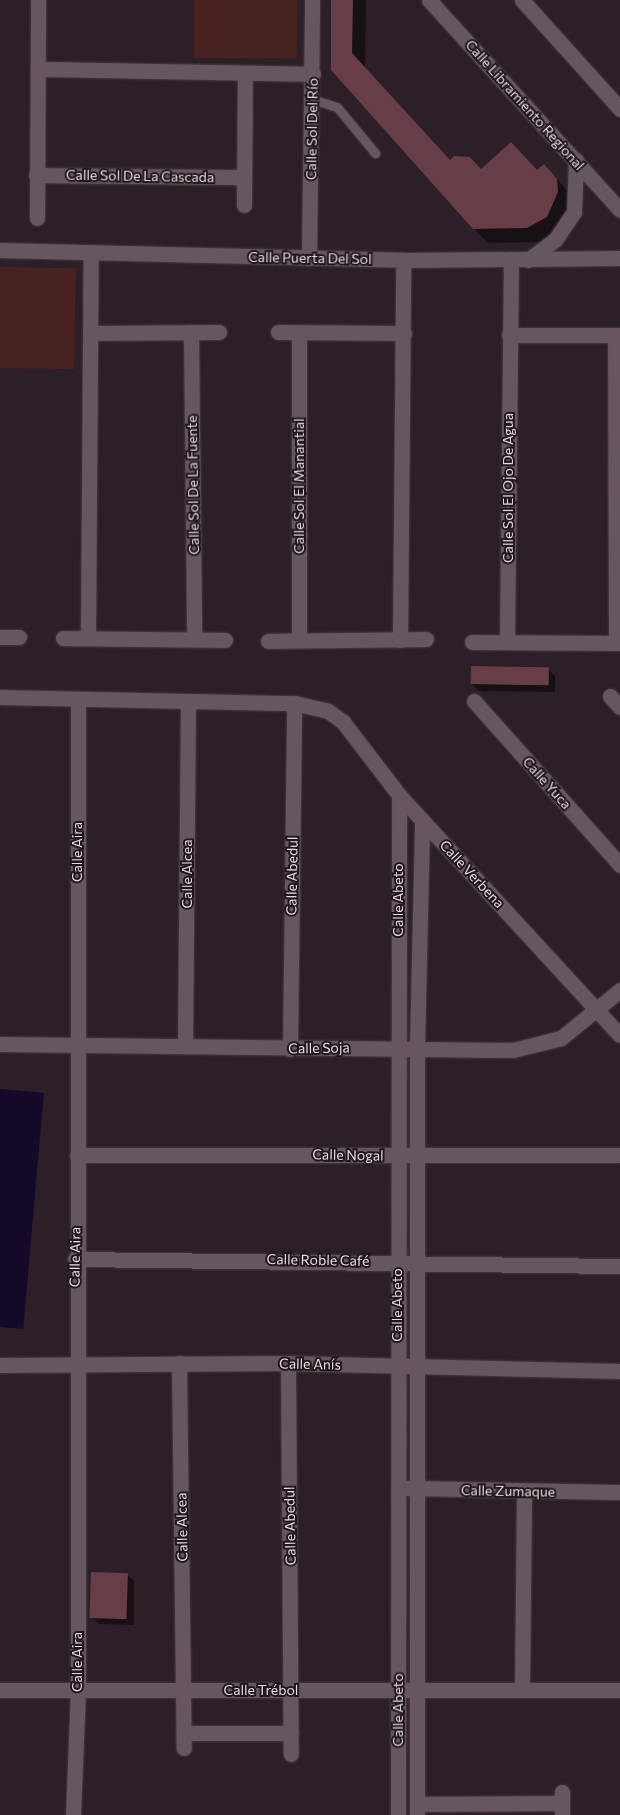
<!DOCTYPE html>
<html>
<head>
<meta charset="utf-8">
<style>
	body { margin:0 }
	#map { position:relative; width:620px; height:1815px; overflow:hidden; background:#2c1f27; font-family:Commissioner,sans-serif }
	div>[style] { position:absolute }
	.green>* { inset:0; background:#47221e; transform-origin:0 0 }
	.water>* { inset:0; background:#140928; transform-origin:0 0 }
	.shadow>* { inset:0; background:#0007 }
	.building>* { inset:0; background:#673d47; transform-origin:0 0 }
	.roads { filter:drop-shadow(0 0 1px #463b42) drop-shadow(0 0 1px #463b42) }
	.lane>* { height:9px; margin:-4.5px; padding:0 4.5px; transform-origin:4.5px; border-radius:4.5px; background:#65565f }
	.street>* { height:15px; margin:-7.5px; padding:0 7.5px; transform-origin:7.5px; border-radius:7.5px; background:#65565f }
	.secondary>* { height:15px; margin:-7.5px; padding:0 7.5px; transform-origin:7.5px; border-radius:7.5px; background:#65565f }
	span { translate:-50% -50%; white-space:nowrap; text-align:center; line-height:1.15; -webkit-text-stroke:4px #22161e; paint-order:stroke }
	.street-label { font-size:14px; color:#e5dbe1 }
</style>
</head>
<body>
<div id="map">
	<div class="green">
		<div style="left:194px;top:0;width:103px;height:58px"></div>
		<div style="left:0;top:267px;width:76px;height:101px;rotate:1deg"></div>
	</div>
	<div class="water">
		<div style="left:0;top:1089px;width:44px;height:237px;rotate:5deg"></div>
	</div>
	<div class="shadow">
		<div style="clip-path:polygon(332px 0,366px 0,365px 68px,450px 161px,482px 170px,538px 172px,544px 166px,558px 180px,570px 194px,571px 206px,560px 231px,541px 242px,488px 243px,474px 229px,333px 70px)"></div>
		<div style="clip-path:polygon(548px 669px,555px 676px,555px 692px,479px 691px,472px 684px)"></div>
		<div style="clip-path:polygon(127px 1574px,134px 1581px,134px 1625px,99px 1624px,92px 1618px)"></div>
	</div>
	<div class="building">
		<div style="clip-path:polygon(331px 0,353px 0,352px 53px,450px 160px,454px 156px,470px 157px,481px 169px,511px 142px,537px 170px,544px 164px,557px 179px,558px 192px,547px 217px,527px 228px,473px 229px,331px 70px)"></div>
		<div style="left:471px;top:666px;width:78px;height:18px;rotate:1deg"></div>
		<div style="left:91px;top:1572px;width:37px;height:46px;rotate:2deg"></div>
	</div>
	<div class="roads">
		<div class="lane">
			<div style="left:312px;top:99px;width:26px;rotate:18deg"></div>
			<div style="left:337px;top:107px;width:60px;rotate:50.4deg"></div>
		</div>
		<div class="street">
			<div style="left:38px;top:69px;width:275px;rotate:1deg"></div>
			<div style="left:36px;top:175px;width:208px;rotate:0.6deg"></div>
			<div style="left:244px;top:205px;width:132px;rotate:-89.6deg"></div>
			<div style="left:37px;top:218px;width:218px;rotate:-89.7deg"></div>
			<div style="left:309px;top:258px;width:258px;rotate:-89.3deg"></div>
			<div style="left:191px;top:332px;width:306px;rotate:89.4deg"></div>
			<div style="left:278px;top:332px;width:126px;rotate:0.5deg"></div>
			<div style="left:90px;top:333px;width:129px;rotate:-0.4deg"></div>
			<div style="left:509px;top:335px;width:111px"></div>
			<div style="left:615px;top:335px;width:308px;rotate:89.8deg"></div>
			<div style="left:0;top:637px;width:19px"></div>
			<div style="left:88px;top:637px;width:385px;rotate:-89.6deg"></div>
			<div style="left:63px;top:638px;width:162px;rotate:0.7deg"></div>
			<div style="left:299px;top:640px;width:307px;rotate:-90deg"></div>
			<div style="left:400px;top:640px;width:380px;rotate:-89.5deg"></div>
			<div style="left:268px;top:641px;width:158px;rotate:-0.7deg"></div>
			<div style="left:507px;top:641px;width:382px;rotate:-89.4deg"></div>
			<div style="left:472px;top:642px;width:148px;rotate:0.4deg"></div>
			<div style="left:610px;top:696px;width:15px;rotate:48deg"></div>
			<div style="left:0;top:697px;width:294px;rotate:1.2deg"></div>
			<div style="left:294px;top:703px;width:35px;rotate:13deg"></div>
			<div style="left:328px;top:711px;width:19px;rotate:36deg"></div>
			<div style="left:343px;top:722px;width:92px;rotate:52.5deg"></div>
			<div style="left:399px;top:795px;width:326px;rotate:47.4deg"></div>
			<div style="left:474px;top:701px;width:220px;rotate:48.3deg"></div>
			<div style="left:0;top:1044px;width:513px;rotate:0.67deg"></div>
			<div style="left:513px;top:1050px;width:49px;rotate:-14deg"></div>
			<div style="left:561px;top:1038px;width:76px;rotate:-39.1deg"></div>
			<div style="left:185px;top:1046px;width:344px;rotate:-89.5deg"></div>
			<div style="left:290px;top:1049px;width:346px;rotate:-89.3deg"></div>
			<div style="left:77px;top:1155px;width:543px"></div>
			<div style="left:75px;top:1259px;width:545px;rotate:0.74deg"></div>
			<div style="left:179px;top:1363px;width:385px;rotate:89.3deg"></div>
			<div style="left:288px;top:1363px;width:391px;rotate:89.6deg"></div>
			<div style="left:0;top:1365px;width:288px;rotate:-0.4deg"></div>
			<div style="left:288px;top:1363px;width:332px;rotate:1.4deg"></div>
			<div style="left:407px;top:1488px;width:213px;rotate:1.1deg"></div>
			<div style="left:522px;top:1689px;width:196px;rotate:-89.4deg"></div>
			<div style="left:0;top:1690px;width:620px"></div>
			<div style="left:184px;top:1733px;width:107px"></div>
			<div style="left:417px;top:1804px;width:145px;rotate:-0.4deg"></div>
			<div style="left:73px;top:1815px;width:126px;rotate:-87.7deg"></div>
			<div style="left:78px;top:1689px;width:990px;rotate:-90deg"></div>
			<div style="left:398px;top:1815px;width:1020px;rotate:-89.94deg"></div>
			<div style="left:417px;top:1815px;width:768px;rotate:-90deg"></div>
			<div style="left:417px;top:1047px;width:227px;rotate:-88.7deg"></div>
		</div>
		<div class="secondary">
			<div style="left:429px;top:0;width:284px;rotate:47.7deg"></div>
			<div style="left:522px;top:0;width:147px;rotate:48deg"></div>
			<div style="left:0;top:250px;width:403px;rotate:1.4deg"></div>
			<div style="left:403px;top:260px;width:217px;rotate:-0.5deg"></div>
			<div style="left:528px;top:260px;width:34px;rotate:-37deg"></div>
			<div style="left:555px;top:240px;width:34px;rotate:-56deg"></div>
			<div style="left:574px;top:212px;width:52px;rotate:-87.8deg"></div>
			<div style="left:562px;top:1792px;width:23px;rotate:90deg"></div>
		</div>
	</div>
	<div class="street-label">
		<span style="left:525px;top:105px;rotate:48deg">Calle Libramiento Regional</span>
		<span style="left:312px;top:129px;rotate:-89deg">Calle Sol Del Río</span>
		<span style="left:140px;top:176px;rotate:1deg">Calle Sol De La Cascada</span>
		<span style="left:310px;top:258px;rotate:1deg">Calle Puerta Del Sol</span>
		<span style="left:193px;top:485px;rotate:-91deg">Calle Sol De La Fuente</span>
		<span style="left:299px;top:486px;rotate:-90deg">Calle Sol El Manantial</span>
		<span style="left:508px;top:488px;rotate:-90deg">Calle Sol El Ojo De Agua</span>
		<span style="left:547px;top:783px;rotate:48deg">Calle Yuca</span>
		<span style="left:77px;top:852px;rotate:-90deg">Calle Aira</span>
		<span style="left:187px;top:874px;rotate:-90deg">Calle Alcea</span>
		<span style="left:472px;top:874px;rotate:47deg">Calle Verbena</span>
		<span style="left:292px;top:876px;rotate:-89deg">Calle Abedul</span>
		<span style="left:398px;top:900px;rotate:-90deg">Calle Abeto</span>
		<span style="left:319px;top:1048px;rotate:-1deg">Calle Soja</span>
		<span style="left:348px;top:1155px;rotate:1deg">Calle Nogal</span>
		<span style="left:75px;top:1257px;rotate:-89deg">Calle Aira</span>
		<span style="left:318px;top:1260px;rotate:1deg">Calle Roble Café</span>
		<span style="left:397px;top:1305px;rotate:-90deg">Calle Abeto</span>
		<span style="left:310px;top:1364px;rotate:1deg">Calle Anís</span>
		<span style="left:508px;top:1491px;rotate:1deg">Calle Zumaque</span>
		<span style="left:290px;top:1526px;rotate:-91deg">Calle Abedul</span>
		<span style="left:182px;top:1527px;rotate:-91deg">Calle Alcea</span>
		<span style="left:77px;top:1662px;rotate:-90deg">Calle Aira</span>
		<span style="left:261px;top:1690px">Calle Trébol</span>
		<span style="left:398px;top:1710px;rotate:-90deg">Calle Abeto</span>
	</div>
</div>
</body>
</html>
